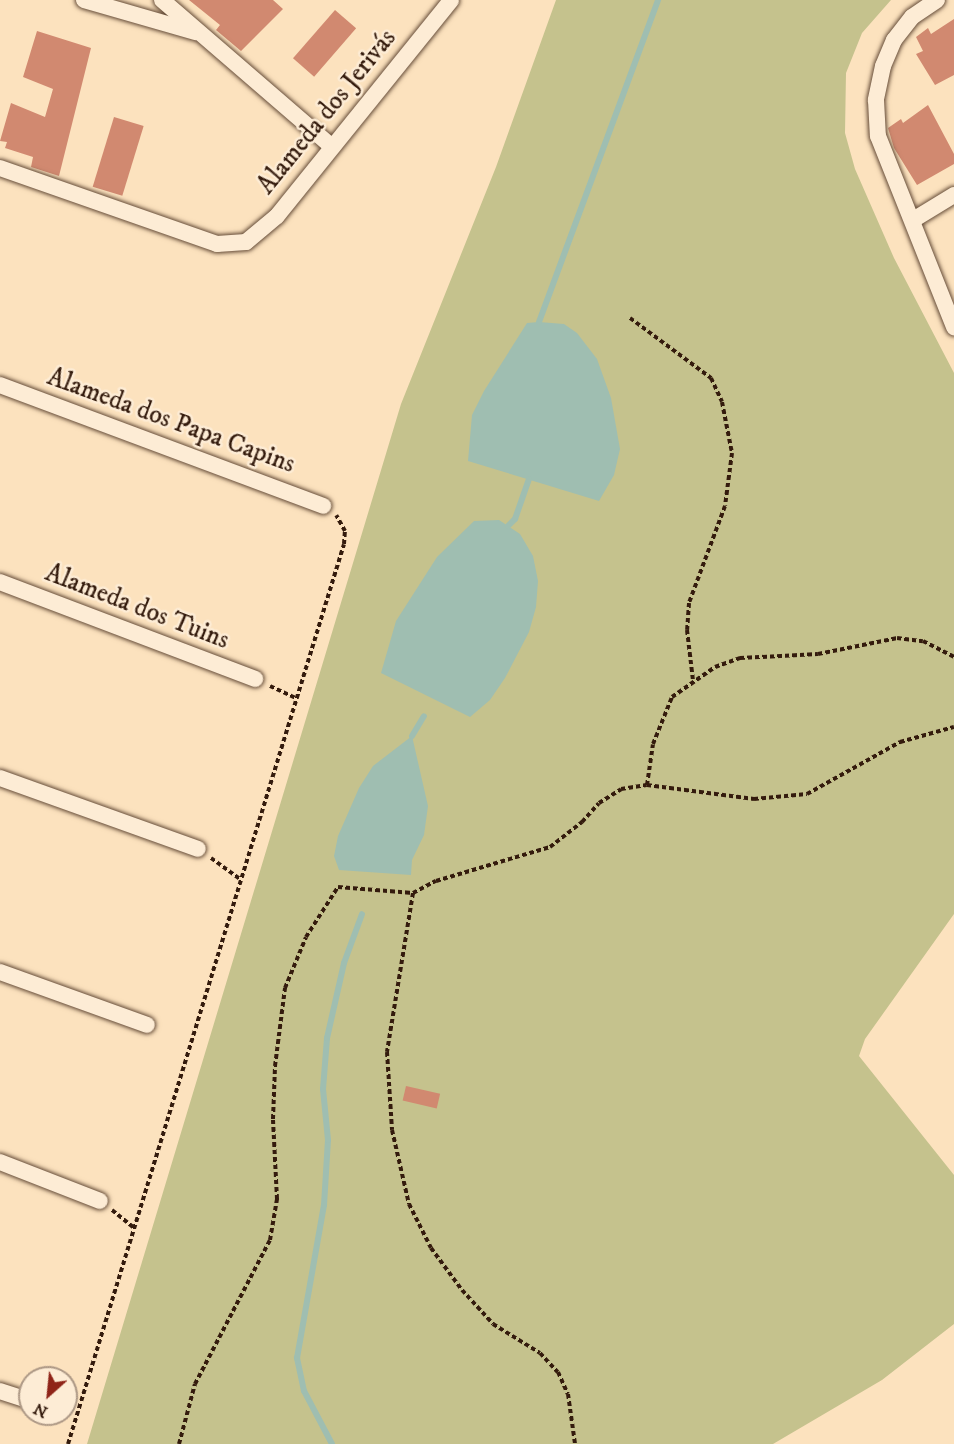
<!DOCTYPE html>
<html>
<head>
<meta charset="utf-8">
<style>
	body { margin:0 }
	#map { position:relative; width:954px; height:1444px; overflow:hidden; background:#fce2be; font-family:"IM FELL DW Pica",serif }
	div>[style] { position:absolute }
	.green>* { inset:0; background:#c5c28d }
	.water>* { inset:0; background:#9fbeb1 }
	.stream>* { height:6px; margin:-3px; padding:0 3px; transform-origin:3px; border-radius:3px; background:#9fbeb1 }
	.building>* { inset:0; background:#d18970; transform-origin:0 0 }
	.path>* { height:4px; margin-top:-2px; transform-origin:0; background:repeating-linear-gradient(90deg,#341b0d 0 4.5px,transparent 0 7.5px) }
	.roads { filter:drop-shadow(0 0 2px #664d39) drop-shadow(0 0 2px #664d39) }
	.minor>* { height:16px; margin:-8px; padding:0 8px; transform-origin:8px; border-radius:8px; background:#fdecd5 }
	span { translate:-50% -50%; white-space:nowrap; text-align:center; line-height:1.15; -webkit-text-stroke:5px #fdecd5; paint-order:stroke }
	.street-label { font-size:26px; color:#341b0d }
	.north { position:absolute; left:18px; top:1366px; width:60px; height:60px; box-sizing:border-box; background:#fdecd5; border:2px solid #ad9885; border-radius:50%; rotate:207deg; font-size:16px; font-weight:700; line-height:24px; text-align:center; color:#341b0d }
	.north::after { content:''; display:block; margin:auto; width:21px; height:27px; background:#8f2418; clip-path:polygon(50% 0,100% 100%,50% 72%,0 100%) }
</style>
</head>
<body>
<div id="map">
	<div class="green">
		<div style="clip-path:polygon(556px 0,891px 0,862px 33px,846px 73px,845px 133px,855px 169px,894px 258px,954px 373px,954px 914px,865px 1039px,859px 1056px,954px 1175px,954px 1324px,882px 1380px,773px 1444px,87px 1444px,401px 404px,496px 167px)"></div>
	</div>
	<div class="water">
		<div style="clip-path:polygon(539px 322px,564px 324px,577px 333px,597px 359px,611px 398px,620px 449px,614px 475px,599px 501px,468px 461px,472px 415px,484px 391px,527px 323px)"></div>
		<div style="clip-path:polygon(499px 520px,520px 534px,533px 556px,538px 581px,536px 607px,529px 632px,505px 678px,490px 700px,470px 717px,381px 673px,396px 621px,437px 557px,474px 521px)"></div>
		<div style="clip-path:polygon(412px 736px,428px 806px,424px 835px,412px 860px,411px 875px,339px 870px,334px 856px,338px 836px,359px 788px,373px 766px)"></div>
	</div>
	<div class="stream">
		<div style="left:539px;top:322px;width:343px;rotate:-69.7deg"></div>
		<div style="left:508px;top:526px;width:10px;rotate:-45deg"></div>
		<div style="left:515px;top:519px;width:42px;rotate:-70.7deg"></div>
		<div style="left:412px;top:736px;width:23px;rotate:-59deg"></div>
		<div style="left:332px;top:1444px;width:60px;rotate:-117.8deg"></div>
		<div style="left:304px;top:1391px;width:34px;rotate:-102deg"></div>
		<div style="left:297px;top:1358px;width:155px;rotate:-80deg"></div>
		<div style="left:324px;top:1205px;width:65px;rotate:-86.5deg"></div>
		<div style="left:328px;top:1140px;width:51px;rotate:-95.6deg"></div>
		<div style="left:323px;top:1089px;width:51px;rotate:-85.5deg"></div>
		<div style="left:327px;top:1038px;width:77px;rotate:-77.2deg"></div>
		<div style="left:344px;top:963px;width:52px;rotate:-69.8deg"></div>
	</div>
	<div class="building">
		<div style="clip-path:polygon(189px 0,273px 0,283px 9px,241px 51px,216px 30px,220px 25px)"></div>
		<div style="left:335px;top:10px;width:28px;height:64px;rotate:41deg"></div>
		<div style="clip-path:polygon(954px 19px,954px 75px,935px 85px,916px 54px,923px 51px,916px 37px,928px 28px,931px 34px)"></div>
		<div style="clip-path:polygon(37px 31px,91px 48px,59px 176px,31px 167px,33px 157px,5px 148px,7px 142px,0 141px,11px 103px,45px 117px,53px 89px,23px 77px)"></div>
		<div style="clip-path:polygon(928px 105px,954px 154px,954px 164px,917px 185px,894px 148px,888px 128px,901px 119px,903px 123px)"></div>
		<div style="left:114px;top:117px;width:31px;height:73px;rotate:17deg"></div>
		<div style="left:406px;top:1086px;width:35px;height:15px;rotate:13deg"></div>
	</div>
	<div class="path">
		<div style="left:630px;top:318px;width:101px;rotate:36.5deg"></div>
		<div style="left:711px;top:378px;width:26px;rotate:65deg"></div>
		<div style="left:722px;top:402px;width:52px;rotate:78.9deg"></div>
		<div style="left:732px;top:453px;width:53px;rotate:97.5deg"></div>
		<div style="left:725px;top:506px;width:103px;rotate:110.4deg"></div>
		<div style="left:689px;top:603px;width:27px;rotate:94deg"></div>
		<div style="left:687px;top:630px;width:50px;rotate:83.2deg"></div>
		<div style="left:270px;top:686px;width:29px;rotate:25deg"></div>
		<div style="left:647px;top:785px;width:41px;rotate:-81.7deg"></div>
		<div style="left:653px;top:744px;width:51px;rotate:-68deg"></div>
		<div style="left:672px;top:697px;width:52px;rotate:-34.9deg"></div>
		<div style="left:715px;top:667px;width:27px;rotate:-20deg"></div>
		<div style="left:740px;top:658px;width:78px;rotate:-2.9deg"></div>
		<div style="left:818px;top:654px;width:81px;rotate:-11.4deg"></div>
		<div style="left:897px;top:638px;width:26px;rotate:7deg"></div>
		<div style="left:923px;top:641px;width:35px;rotate:27deg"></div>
		<div style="left:211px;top:858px;width:36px;rotate:36deg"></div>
		<div style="left:413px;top:893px;width:161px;rotate:99.3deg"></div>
		<div style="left:387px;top:1052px;width:78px;rotate:86.3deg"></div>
		<div style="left:392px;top:1130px;width:76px;rotate:77.1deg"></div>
		<div style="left:409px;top:1204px;width:49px;rotate:63.4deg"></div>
		<div style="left:431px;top:1248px;width:52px;rotate:53.6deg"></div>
		<div style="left:462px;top:1290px;width:46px;rotate:47.6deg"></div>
		<div style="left:493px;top:1324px;width:55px;rotate:31.7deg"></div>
		<div style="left:540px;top:1353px;width:26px;rotate:47deg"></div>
		<div style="left:558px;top:1372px;width:24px;rotate:66deg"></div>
		<div style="left:568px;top:1394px;width:50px;rotate:82deg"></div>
		<div style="left:112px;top:1210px;width:28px;rotate:39deg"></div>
		<div style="left:68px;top:1444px;width:941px;rotate:-72.95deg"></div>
		<div style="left:344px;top:544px;width:13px;rotate:-86deg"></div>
		<div style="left:345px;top:531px;width:18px;rotate:-119deg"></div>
		<div style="left:179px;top:1444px;width:62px;rotate:-75.1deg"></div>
		<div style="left:195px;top:1384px;width:162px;rotate:-62.5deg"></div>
		<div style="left:270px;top:1240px;width:42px;rotate:-80.3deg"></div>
		<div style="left:277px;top:1199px;width:80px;rotate:-92.9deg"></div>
		<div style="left:273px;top:1119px;width:53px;rotate:-87.8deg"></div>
		<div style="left:275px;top:1066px;width:79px;rotate:-82.7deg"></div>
		<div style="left:285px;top:988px;width:55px;rotate:-67.6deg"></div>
		<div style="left:306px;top:937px;width:59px;rotate:-57.4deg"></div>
		<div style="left:338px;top:887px;width:75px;rotate:4.6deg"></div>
		<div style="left:413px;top:893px;width:26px;rotate:-28deg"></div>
		<div style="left:436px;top:881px;width:119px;rotate:-16.6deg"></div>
		<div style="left:550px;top:847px;width:41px;rotate:-38deg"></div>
		<div style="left:582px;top:822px;width:25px;rotate:-48deg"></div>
		<div style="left:599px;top:803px;width:26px;rotate:-32deg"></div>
		<div style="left:621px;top:789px;width:26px;rotate:-9deg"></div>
		<div style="left:647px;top:785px;width:108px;rotate:7.5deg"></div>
		<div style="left:754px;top:799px;width:53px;rotate:-5.4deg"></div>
		<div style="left:807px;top:794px;width:107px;rotate:-29.2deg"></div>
		<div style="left:900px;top:742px;width:56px;rotate:-15.5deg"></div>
	</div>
	<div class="roads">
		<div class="minor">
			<div style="left:84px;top:0;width:116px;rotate:16.1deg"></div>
			<div style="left:162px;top:0;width:223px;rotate:40.8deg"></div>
			<div style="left:937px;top:0;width:30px;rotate:146deg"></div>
			<div style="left:912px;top:17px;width:29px;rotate:128deg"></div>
			<div style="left:894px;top:40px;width:28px;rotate:113deg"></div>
			<div style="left:883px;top:66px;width:35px;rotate:102deg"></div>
			<div style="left:876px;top:100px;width:36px;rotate:87deg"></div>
			<div style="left:878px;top:136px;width:206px;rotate:68.3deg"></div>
			<div style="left:0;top:168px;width:230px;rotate:19.3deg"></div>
			<div style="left:217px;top:244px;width:29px;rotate:-4deg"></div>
			<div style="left:246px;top:242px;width:40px;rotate:-40deg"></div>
			<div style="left:277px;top:216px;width:277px;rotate:-51.1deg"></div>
			<div style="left:913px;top:220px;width:48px;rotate:-31.4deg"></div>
			<div style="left:0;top:385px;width:345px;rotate:20.5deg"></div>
			<div style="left:0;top:582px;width:273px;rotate:20.8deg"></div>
			<div style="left:0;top:778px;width:210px;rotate:19.7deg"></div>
			<div style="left:0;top:972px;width:156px;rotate:19.8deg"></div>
			<div style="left:0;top:1162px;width:107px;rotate:21.3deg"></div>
			<div style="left:0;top:1391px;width:32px;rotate:18deg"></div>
		</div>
	</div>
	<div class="street-label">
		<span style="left:327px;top:112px;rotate:-51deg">Alameda dos Jerivás</span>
		<span style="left:171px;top:421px;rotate:20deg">Alameda dos Papa Capins</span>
		<span style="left:137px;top:607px;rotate:21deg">Alameda dos Tuins</span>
	</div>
	<div class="north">N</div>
</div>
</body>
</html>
